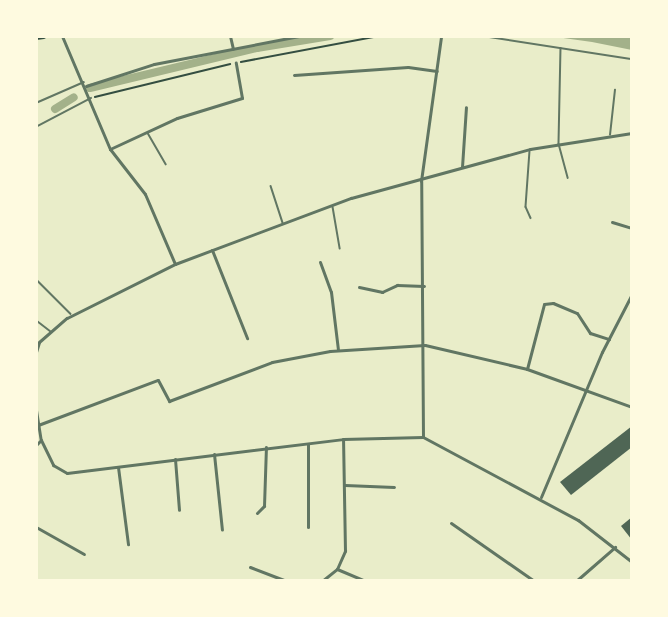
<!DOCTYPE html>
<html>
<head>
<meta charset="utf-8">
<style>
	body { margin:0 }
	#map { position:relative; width:668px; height:617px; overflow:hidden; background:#e9edc9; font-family:Manrope,sans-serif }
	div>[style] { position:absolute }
	.water>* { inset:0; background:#a3b18a }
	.canal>* { height:8px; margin:-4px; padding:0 4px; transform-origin:4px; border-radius:4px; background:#a3b18a }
	.building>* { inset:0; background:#4f6655 }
	.path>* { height:1.5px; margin:-0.75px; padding:0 0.75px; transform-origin:0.75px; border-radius:0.75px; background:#344e41 }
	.service>* { height:1.5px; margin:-0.75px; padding:0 0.75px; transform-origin:0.75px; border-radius:0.75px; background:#617663 }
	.minor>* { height:3px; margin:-1.5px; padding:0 1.5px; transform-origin:1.5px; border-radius:1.5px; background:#617663 }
	.secondary>* { height:4.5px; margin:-2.25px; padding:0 2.25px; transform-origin:2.25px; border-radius:2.25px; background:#344e41 }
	span { translate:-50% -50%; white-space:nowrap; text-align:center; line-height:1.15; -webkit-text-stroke:4.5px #fefae0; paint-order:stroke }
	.frame { position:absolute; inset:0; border:38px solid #fefae0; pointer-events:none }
</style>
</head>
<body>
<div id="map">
	<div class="water">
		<div style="clip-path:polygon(549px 36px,632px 36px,632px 50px,592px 42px)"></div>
	</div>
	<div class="canal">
		<div style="left:90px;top:88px;width:172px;rotate:-13.5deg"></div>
		<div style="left:257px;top:48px;width:74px;rotate:-9.3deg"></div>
		<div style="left:55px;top:109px;width:22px;rotate:-32deg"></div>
	</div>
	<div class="building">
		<div style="clip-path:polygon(632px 426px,632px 447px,571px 495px,560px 482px)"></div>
		<div style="clip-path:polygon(632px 517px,632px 540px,621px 526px)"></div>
	</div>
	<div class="path">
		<div style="left:241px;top:62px;width:140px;rotate:-10.7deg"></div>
		<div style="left:95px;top:97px;width:139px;rotate:-13.7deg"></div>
	</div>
	<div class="service">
		<div style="left:483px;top:36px;width:151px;rotate:8.8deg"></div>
		<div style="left:561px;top:48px;width:96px;rotate:91.2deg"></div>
		<div style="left:559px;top:144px;width:35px;rotate:75deg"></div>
		<div style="left:36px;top:103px;width:52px;rotate:-23.6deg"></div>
		<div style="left:36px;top:127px;width:62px;rotate:-27.8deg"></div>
		<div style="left:148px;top:133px;width:36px;rotate:60deg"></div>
		<div style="left:610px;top:135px;width:45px;rotate:-83.7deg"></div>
		<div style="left:530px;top:151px;width:56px;rotate:94.1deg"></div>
		<div style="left:526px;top:207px;width:12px;rotate:66deg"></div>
		<div style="left:271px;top:186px;width:39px;rotate:72deg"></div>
		<div style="left:333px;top:207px;width:42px;rotate:80.3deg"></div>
		<div style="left:36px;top:279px;width:49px;rotate:45deg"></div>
		<div style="left:36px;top:320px;width:18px;rotate:38deg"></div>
	</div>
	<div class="minor">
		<div style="left:62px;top:36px;width:123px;rotate:67deg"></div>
		<div style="left:110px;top:149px;width:57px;rotate:52.1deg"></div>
		<div style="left:145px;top:194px;width:76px;rotate:66.8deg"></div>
		<div style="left:230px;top:36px;width:13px;rotate:77deg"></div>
		<div style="left:294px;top:75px;width:114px;rotate:-4deg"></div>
		<div style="left:408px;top:67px;width:29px;rotate:8deg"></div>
		<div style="left:86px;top:86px;width:71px;rotate:-17.9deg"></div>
		<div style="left:154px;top:64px;width:149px;rotate:-10.9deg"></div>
		<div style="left:110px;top:149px;width:74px;rotate:-24.8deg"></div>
		<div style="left:177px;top:118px;width:68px;rotate:-17.1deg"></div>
		<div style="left:242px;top:98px;width:36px;rotate:-100deg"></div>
		<div style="left:462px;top:167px;width:60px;rotate:-86.2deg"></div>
		<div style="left:612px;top:222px;width:21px;rotate:17deg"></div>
		<div style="left:212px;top:250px;width:95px;rotate:68.3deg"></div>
		<div style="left:320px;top:262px;width:32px;rotate:70deg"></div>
		<div style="left:331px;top:292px;width:58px;rotate:83.1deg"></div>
		<div style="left:359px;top:287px;width:24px;rotate:12deg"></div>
		<div style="left:382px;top:292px;width:17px;rotate:-25deg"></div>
		<div style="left:397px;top:285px;width:27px;rotate:2deg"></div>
		<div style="left:36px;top:352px;width:10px;rotate:-73deg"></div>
		<div style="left:39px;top:342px;width:37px;rotate:-41deg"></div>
		<div style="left:67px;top:318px;width:121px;rotate:-26.6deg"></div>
		<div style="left:175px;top:264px;width:188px;rotate:-20.6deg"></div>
		<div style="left:351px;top:198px;width:186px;rotate:-15.3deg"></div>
		<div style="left:530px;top:149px;width:103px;rotate:-8.9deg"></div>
		<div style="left:527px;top:369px;width:67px;rotate:-75.3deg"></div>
		<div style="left:544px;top:304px;width:9px;rotate:-6deg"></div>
		<div style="left:553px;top:303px;width:26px;rotate:23deg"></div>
		<div style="left:577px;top:313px;width:24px;rotate:57deg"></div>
		<div style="left:590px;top:333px;width:20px;rotate:18deg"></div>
		<div style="left:36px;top:410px;width:30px;rotate:81deg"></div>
		<div style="left:41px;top:440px;width:7px;rotate:135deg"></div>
		<div style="left:38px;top:425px;width:128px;rotate:-20.6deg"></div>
		<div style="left:158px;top:380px;width:24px;rotate:62deg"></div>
		<div style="left:169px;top:401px;width:110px;rotate:-20.7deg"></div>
		<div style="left:272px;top:362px;width:59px;rotate:-10.7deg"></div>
		<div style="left:330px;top:351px;width:95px;rotate:-3.6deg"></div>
		<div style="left:425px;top:345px;width:105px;rotate:13.2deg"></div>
		<div style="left:527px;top:369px;width:112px;rotate:19.9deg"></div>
		<div style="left:423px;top:437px;width:256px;rotate:-90.4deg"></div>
		<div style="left:421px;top:181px;width:146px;rotate:-82.1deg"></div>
		<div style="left:41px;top:440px;width:28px;rotate:64deg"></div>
		<div style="left:53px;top:465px;width:16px;rotate:30deg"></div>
		<div style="left:67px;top:473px;width:278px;rotate:-7deg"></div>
		<div style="left:343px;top:439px;width:80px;rotate:-1.4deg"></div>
		<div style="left:423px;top:437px;width:176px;rotate:28.2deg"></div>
		<div style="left:578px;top:520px;width:68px;rotate:37.9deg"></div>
		<div style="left:214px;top:454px;width:76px;rotate:84deg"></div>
		<div style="left:175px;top:459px;width:51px;rotate:85.5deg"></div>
		<div style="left:118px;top:467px;width:78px;rotate:82.6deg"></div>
		<div style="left:345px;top:485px;width:49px;rotate:2.3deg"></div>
		<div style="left:541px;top:497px;width:157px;rotate:-67.2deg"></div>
		<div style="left:602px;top:352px;width:65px;rotate:-62.7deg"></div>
		<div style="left:257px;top:513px;width:10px;rotate:-45deg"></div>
		<div style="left:264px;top:506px;width:59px;rotate:-88.1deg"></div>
		<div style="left:451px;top:523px;width:101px;rotate:34.9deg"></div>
		<div style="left:36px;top:527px;width:55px;rotate:29.4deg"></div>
		<div style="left:308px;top:527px;width:83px;rotate:-90deg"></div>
		<div style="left:250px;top:567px;width:39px;rotate:21deg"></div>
		<div style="left:337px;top:569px;width:30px;rotate:23deg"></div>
		<div style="left:322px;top:581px;width:19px;rotate:-39deg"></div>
		<div style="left:337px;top:569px;width:20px;rotate:-66deg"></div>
		<div style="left:345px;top:551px;width:112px;rotate:-91deg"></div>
		<div style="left:576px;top:581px;width:52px;rotate:-41.1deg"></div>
	</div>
	<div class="secondary">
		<div style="left:36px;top:37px;width:7px;rotate:-8deg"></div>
	</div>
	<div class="frame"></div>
</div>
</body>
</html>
